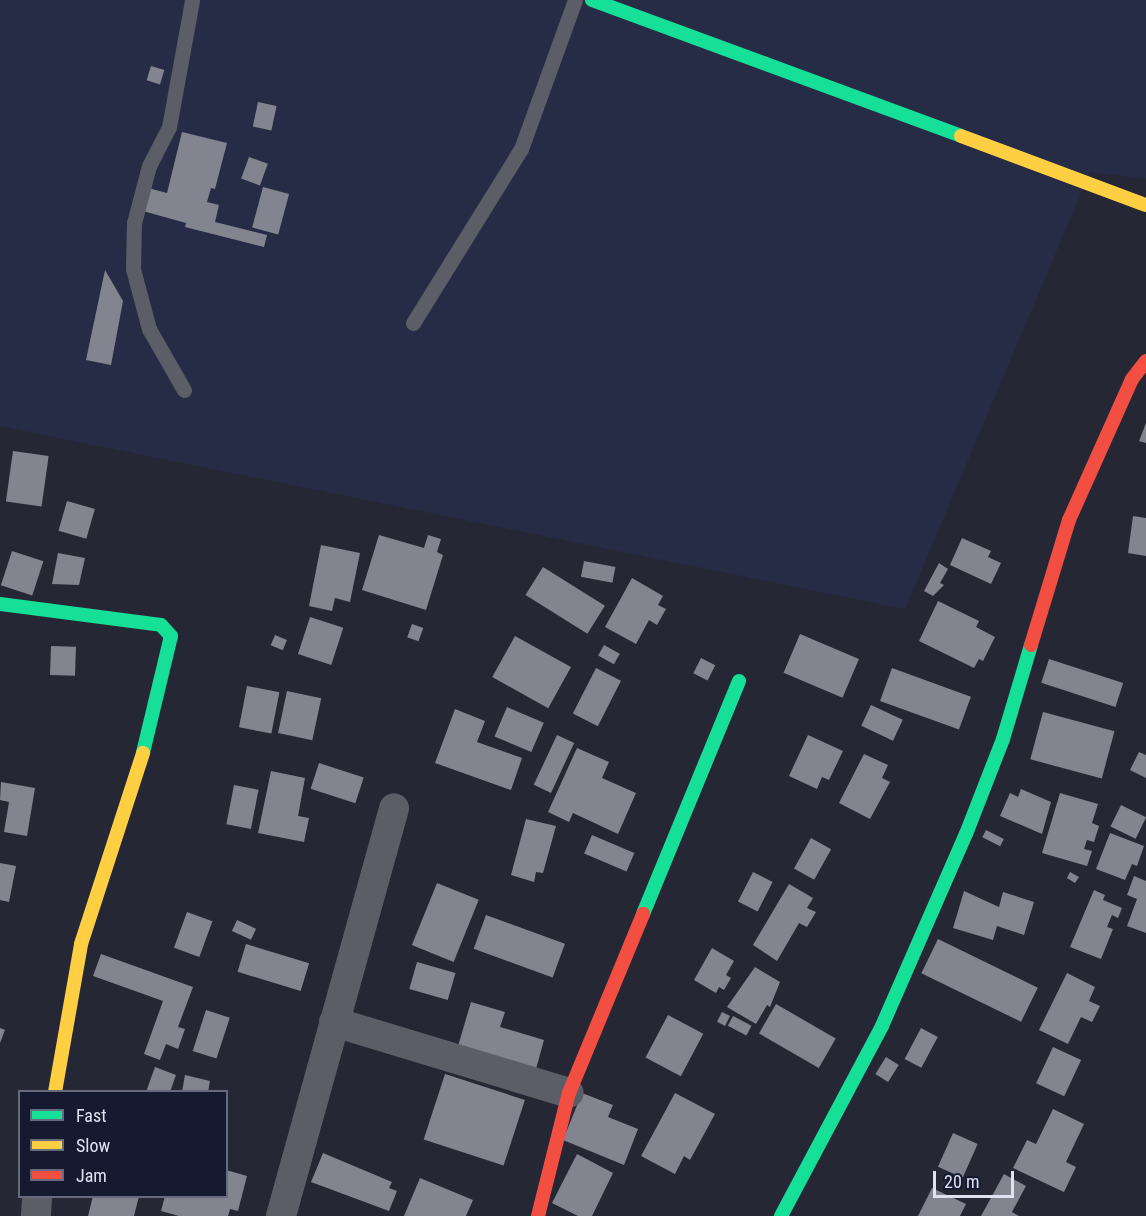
<!DOCTYPE html>
<html>
<head>
<meta charset="utf-8">
<style>
	body { margin:0 }
	#map { position:relative; width:1146px; height:1216px; overflow:hidden; background:#252834; font-family:"Roboto Condensed",sans-serif }
	div>[style] { position:absolute }
	.built>* { inset:0; background:#272c46 }
	.building>* { inset:0; background:#828590; transform-origin:0 0 }
	.lane>* { height:15px; margin:-7.5px; padding:0 7.5px; transform-origin:7.5px; border-radius:7.5px; background:#5b5e67 }
	.street>* { height:30px; margin:-15px; padding:0 15px; transform-origin:15px; border-radius:15px; background:#5b5e67 }
	.fast>* { height:14px; margin:-7px; padding:0 7px; transform-origin:7px; border-radius:7px; background:#16e098 }
	.slow>* { height:14px; margin:-7px; padding:0 7px; transform-origin:7px; border-radius:7px; background:#ffcf43 }
	.jam>* { height:14px; margin:-7px; padding:0 7px; transform-origin:7px; border-radius:7px; background:#f24e42 }
	span { translate:-50% -50%; white-space:nowrap; text-align:center; line-height:1.15; -webkit-text-stroke:6px #161a30; paint-order:stroke }
	.legend { position:absolute; left:18px; top:1090px; width:210px; height:108px; box-sizing:border-box; background:#161a30; border:2px solid #666a7d; margin:0; padding:8px 10px; list-style:none; font-size:18px; color:#dee2f1 }
	.legend li { display:flex; align-items:center; gap:12px; height:30px }
	.legend b { width:30px; border:2px solid #666a7d }
	.scale { position:absolute; left:933px; top:1171px; width:81px; height:27px; box-sizing:border-box; border:3px solid #dee2f1; border-top:0; padding-left:8px; font-size:18px; line-height:21px; white-space:nowrap; color:#dee2f1; -webkit-text-stroke:4px #161a30; paint-order:stroke }
</style>
</head>
<body>
<div id="map">
	<div class="built">
		<div style="clip-path:polygon(0 0,1146px 0,1146px 179px,1090px 172px,905px 609px,0 426px)"></div>
	</div>
	<div class="building">
		<div style="left:151px;top:66px;width:14px;height:15px;rotate:17deg"></div>
		<div style="left:258px;top:102px;width:19px;height:25px;rotate:12deg"></div>
		<div style="clip-path:polygon(182px 132px,227px 143px,215px 189px,211px 188px,207px 202px,219px 205px,215px 222px,267px 235px,264px 247px,185px 227px,186px 223px,143px 211px,148px 188px,167px 193px)"></div>
		<div style="left:249px;top:157px;width:20px;height:23px;rotate:20deg"></div>
		<div style="left:263px;top:187px;width:27px;height:42px;rotate:15deg"></div>
		<div style="clip-path:polygon(105px 270px,123px 301px,111px 365px,86px 360px)"></div>
		<div style="clip-path:polygon(1146px 423px,1146px 443px,1139px 441px)"></div>
		<div style="left:13px;top:451px;width:36px;height:51px;rotate:8deg"></div>
		<div style="left:67px;top:501px;width:29px;height:31px;rotate:16deg"></div>
		<div style="clip-path:polygon(1133px 516px,1146px 518px,1146px 556px,1128px 553px)"></div>
		<div style="clip-path:polygon(379px 535px,424px 548px,428px 535px,441px 539px,437px 552px,443px 555px,426px 610px,362px 590px)"></div>
		<div style="clip-path:polygon(962px 538px,991px 551px,988px 557px,1001px 563px,991px 584px,950px 565px)"></div>
		<div style="clip-path:polygon(321px 545px,360px 553px,350px 602px,335px 598px,332px 611px,309px 606px)"></div>
		<div style="left:12px;top:551px;width:33px;height:36px;rotate:18deg"></div>
		<div style="clip-path:polygon(58px 553px,85px 558px,79px 585px,52px 584px)"></div>
		<div style="left:584px;top:561px;width:32px;height:16px;rotate:11deg"></div>
		<div style="clip-path:polygon(939px 563px,948px 569px,940px 583px,944px 585px,933px 596px,924px 591px)"></div>
		<div style="left:543px;top:567px;width:73px;height:33px;rotate:32deg"></div>
		<div style="clip-path:polygon(632px 578px,663px 596px,658px 605px,666px 609px,657px 625px,649px 620px,636px 644px,605px 627px)"></div>
		<div style="clip-path:polygon(938px 601px,979px 621px,976px 627px,995px 637px,983px 661px,979px 659px,974px 668px,919px 641px)"></div>
		<div style="left:310px;top:617px;width:35px;height:39px;rotate:18deg"></div>
		<div style="left:412px;top:624px;width:12px;height:14px;rotate:20deg"></div>
		<div style="left:800px;top:634px;width:64px;height:42px;rotate:23deg"></div>
		<div style="left:275px;top:635px;width:13px;height:11px;rotate:23deg"></div>
		<div style="left:515px;top:636px;width:64px;height:47px;rotate:29deg"></div>
		<div style="left:604px;top:645px;width:18px;height:12px;rotate:29deg"></div>
		<div style="left:51px;top:646px;width:25px;height:29px;rotate:2deg"></div>
		<div style="left:701px;top:658px;width:16px;height:17px;rotate:27deg"></div>
		<div style="left:1049px;top:659px;width:78px;height:25px;rotate:18deg"></div>
		<div style="left:596px;top:668px;width:28px;height:51px;rotate:27deg"></div>
		<div style="left:892px;top:668px;width:84px;height:35px;rotate:20deg"></div>
		<div style="left:247px;top:686px;width:33px;height:42px;rotate:11deg"></div>
		<div style="left:287px;top:691px;width:35px;height:43px;rotate:12deg"></div>
		<div style="left:871px;top:705px;width:35px;height:23px;rotate:25deg"></div>
		<div style="left:507px;top:707px;width:40px;height:32px;rotate:23deg"></div>
		<div style="clip-path:polygon(455px 709px,485px 721px,477px 742px,522px 758px,511px 790px,435px 763px)"></div>
		<div style="left:1043px;top:712px;width:74px;height:49px;rotate:15deg"></div>
		<div style="left:557px;top:735px;width:19px;height:55px;rotate:25deg"></div>
		<div style="clip-path:polygon(808px 735px,843px 751px,829px 780px,822px 777px,817px 789px,789px 776px)"></div>
		<div style="clip-path:polygon(577px 748px,609px 762px,602px 778px,636px 793px,618px 834px,573px 813px,569px 822px,548px 812px)"></div>
		<div style="clip-path:polygon(1139px 752px,1146px 755px,1146px 778px,1130px 770px)"></div>
		<div style="clip-path:polygon(864px 754px,888px 765px,882px 778px,890px 782px,870px 819px,839px 803px)"></div>
		<div style="left:319px;top:763px;width:47px;height:27px;rotate:18deg"></div>
		<div style="clip-path:polygon(271px 771px,305px 778px,298px 816px,309px 818px,304px 842px,258px 833px)"></div>
		<div style="clip-path:polygon(1px 782px,35px 788px,27px 836px,4px 832px,9px 802px,0 800px)"></div>
		<div style="left:234px;top:785px;width:25px;height:40px;rotate:11deg"></div>
		<div style="clip-path:polygon(1021px 789px,1051px 802px,1042px 834px,1000px 816px,1010px 793px,1018px 797px)"></div>
		<div style="clip-path:polygon(1060px 793px,1098px 804px,1092px 823px,1099px 826px,1094px 842px,1087px 840px,1084px 849px,1092px 851px,1087px 866px,1042px 853px)"></div>
		<div style="left:1121px;top:805px;width:28px;height:24px;rotate:26deg"></div>
		<div style="clip-path:polygon(526px 819px,556px 826px,543px 873px,536px 872px,534px 882px,511px 875px)"></div>
		<div style="left:986px;top:830px;width:20px;height:8px;rotate:27deg"></div>
		<div style="clip-path:polygon(1110px 833px,1144px 846px,1137px 866px,1132px 864px,1125px 880px,1096px 869px)"></div>
		<div style="left:592px;top:835px;width:46px;height:20px;rotate:23deg"></div>
		<div style="left:811px;top:838px;width:23px;height:35px;rotate:29deg"></div>
		<div style="clip-path:polygon(0 863px,16px 866px,9px 902px,0 900px)"></div>
		<div style="left:753px;top:872px;width:22px;height:33px;rotate:27deg"></div>
		<div style="clip-path:polygon(1070px 872px,1079px 877px,1075px 883px,1067px 878px)"></div>
		<div style="clip-path:polygon(1134px 876px,1146px 881px,1146px 933px,1127px 926px,1137px 899px,1127px 895px)"></div>
		<div style="left:437px;top:883px;width:45px;height:67px;rotate:22deg"></div>
		<div style="clip-path:polygon(789px 884px,813px 898px,807px 908px,816px 912px,807px 927px,799px 923px,777px 961px,753px 945px)"></div>
		<div style="clip-path:polygon(1094px 890px,1105px 895px,1103px 900px,1122px 908px,1118px 918px,1112px 915px,1107px 927px,1113px 929px,1101px 959px,1070px 947px)"></div>
		<div style="clip-path:polygon(964px 891px,999px 907px,1003px 892px,1034px 902px,1024px 935px,997px 926px,993px 940px,953px 928px)"></div>
		<div style="left:187px;top:912px;width:27px;height:38px;rotate:20deg"></div>
		<div style="left:486px;top:915px;width:84px;height:36px;rotate:20deg"></div>
		<div style="left:237px;top:920px;width:21px;height:12px;rotate:25deg"></div>
		<div style="left:938px;top:939px;width:111px;height:38px;rotate:26deg"></div>
		<div style="left:246px;top:944px;width:66px;height:29px;rotate:17deg"></div>
		<div style="clip-path:polygon(712px 948px,734px 961px,726px 975px,731px 978px,724px 990px,719px 987px,716px 993px,694px 980px)"></div>
		<div style="clip-path:polygon(101px 954px,193px 987px,178px 1027px,185px 1029px,178px 1049px,166px 1044px,160px 1060px,144px 1054px,163px 1001px,93px 976px)"></div>
		<div style="left:417px;top:962px;width:40px;height:28px;rotate:16deg"></div>
		<div style="clip-path:polygon(755px 967px,780px 982px,770px 1007px,767px 1005px,756px 1024px,727px 1007px)"></div>
		<div style="clip-path:polygon(1067px 973px,1095px 987px,1089px 1001px,1100px 1006px,1092px 1022px,1081px 1017px,1068px 1044px,1039px 1030px)"></div>
		<div style="clip-path:polygon(471px 1002px,505px 1012px,500px 1027px,544px 1040px,536px 1069px,458px 1046px)"></div>
		<div style="left:776px;top:1004px;width:69px;height:34px;rotate:30deg"></div>
		<div style="left:206px;top:1010px;width:25px;height:43px;rotate:18deg"></div>
		<div style="left:722px;top:1012px;width:9px;height:11px;rotate:27deg"></div>
		<div style="left:668px;top:1015px;width:40px;height:48px;rotate:28deg"></div>
		<div style="left:733px;top:1016px;width:21px;height:11px;rotate:28deg"></div>
		<div style="clip-path:polygon(0 1028px,5px 1030px,0 1043px)"></div>
		<div style="left:921px;top:1028px;width:19px;height:35px;rotate:28deg"></div>
		<div style="left:1053px;top:1047px;width:31px;height:40px;rotate:25deg"></div>
		<div style="left:886px;top:1057px;width:15px;height:20px;rotate:32deg"></div>
		<div style="clip-path:polygon(155px 1067px,176px 1075px,170px 1092px,146px 1092px)"></div>
		<div style="left:445px;top:1074px;width:84px;height:69px;rotate:18deg"></div>
		<div style="clip-path:polygon(185px 1075px,210px 1081px,208px 1092px,182px 1092px)"></div>
		<div style="clip-path:polygon(582px 1093px,613px 1105px,608px 1117px,638px 1129px,624px 1165px,563px 1140px)"></div>
		<div style="clip-path:polygon(675px 1093px,715px 1114px,690px 1160px,684px 1156px,675px 1174px,641px 1156px)"></div>
		<div style="clip-path:polygon(1053px 1109px,1084px 1124px,1066px 1162px,1076px 1167px,1064px 1192px,1013px 1168px,1027px 1140px,1036px 1144px)"></div>
		<div style="left:953px;top:1133px;width:27px;height:37px;rotate:24deg"></div>
		<div style="clip-path:polygon(323px 1153px,392px 1182px,389px 1188px,397px 1191px,389px 1211px,311px 1182px)"></div>
		<div style="clip-path:polygon(577px 1154px,613px 1173px,592px 1216px,578px 1216px,552px 1203px)"></div>
		<div style="clip-path:polygon(226px 1170px,247px 1176px,238px 1211px,230px 1209px,228px 1216px,179px 1216px,161px 1211px,165px 1196px,226px 1196px)"></div>
		<div style="clip-path:polygon(1004px 1174px,1026px 1186px,1012px 1212px,1019px 1216px,981px 1216px)"></div>
		<div style="clip-path:polygon(420px 1178px,473px 1200px,466px 1216px,404px 1216px)"></div>
		<div style="clip-path:polygon(932px 1188px,966px 1204px,960px 1216px,918px 1216px)"></div>
		<div style="clip-path:polygon(93px 1196px,139px 1196px,134px 1216px,88px 1216px)"></div>
	</div>
	<div class="lane">
		<div style="left:413px;top:323px;width:205px;rotate:-58.2deg"></div>
		<div style="left:521px;top:149px;width:158px;rotate:-70.1deg"></div>
		<div style="left:184px;top:390px;width:70px;rotate:-119.8deg"></div>
		<div style="left:149px;top:329px;width:62px;rotate:-104.9deg"></div>
		<div style="left:133px;top:269px;width:46px;rotate:-88.8deg"></div>
		<div style="left:134px;top:223px;width:59px;rotate:-75.3deg"></div>
		<div style="left:149px;top:166px;width:44px;rotate:-62.9deg"></div>
		<div style="left:169px;top:127px;width:129px;rotate:-79.7deg"></div>
	</div>
	<div class="street">
		<div style="left:334px;top:1022px;width:245px;rotate:16.8deg"></div>
		<div style="left:36px;top:1216px;width:20px;rotate:-87deg"></div>
		<div style="left:281px;top:1216px;width:423px;rotate:-74.5deg"></div>
	</div>
	<div class="fast">
		<div style="left:592px;top:0;width:393px;rotate:20.2deg"></div>
		<div style="left:0;top:604px;width:162px;rotate:7.4deg"></div>
		<div style="left:161px;top:625px;width:15px;rotate:48deg"></div>
		<div style="left:171px;top:636px;width:120px;rotate:103.5deg"></div>
		<div style="left:643px;top:914px;width:252px;rotate:-67.6deg"></div>
		<div style="left:781px;top:1216px;width:215px;rotate:-62deg"></div>
		<div style="left:882px;top:1026px;width:210px;rotate:-66.4deg"></div>
		<div style="left:966px;top:834px;width:102px;rotate:-68.7deg"></div>
		<div style="left:1003px;top:739px;width:98px;rotate:-73.4deg"></div>
	</div>
	<div class="slow">
		<div style="left:961px;top:136px;width:197px;rotate:20.5deg"></div>
		<div style="left:55px;top:1092px;width:150px;rotate:-80deg"></div>
		<div style="left:81px;top:944px;width:201px;rotate:-72deg"></div>
	</div>
	<div class="jam">
		<div style="left:1031px;top:645px;width:131px;rotate:-73.1deg"></div>
		<div style="left:1069px;top:520px;width:154px;rotate:-65.9deg"></div>
		<div style="left:1132px;top:379px;width:23px;rotate:-52deg"></div>
		<div style="left:538px;top:1216px;width:127px;rotate:-75.9deg"></div>
		<div style="left:569px;top:1093px;width:194px;rotate:-67.5deg"></div>
	</div>
	<ul class="legend">
	<li><b style="height:8px;background:#16e098"></b>Fast</li>
	<li><b style="height:8px;background:#ffcf43"></b>Slow</li>
	<li><b style="height:8px;background:#f24e42"></b>Jam</li>
	</ul>
	<div class="scale">20 m</div>
</div>
</body>
</html>
